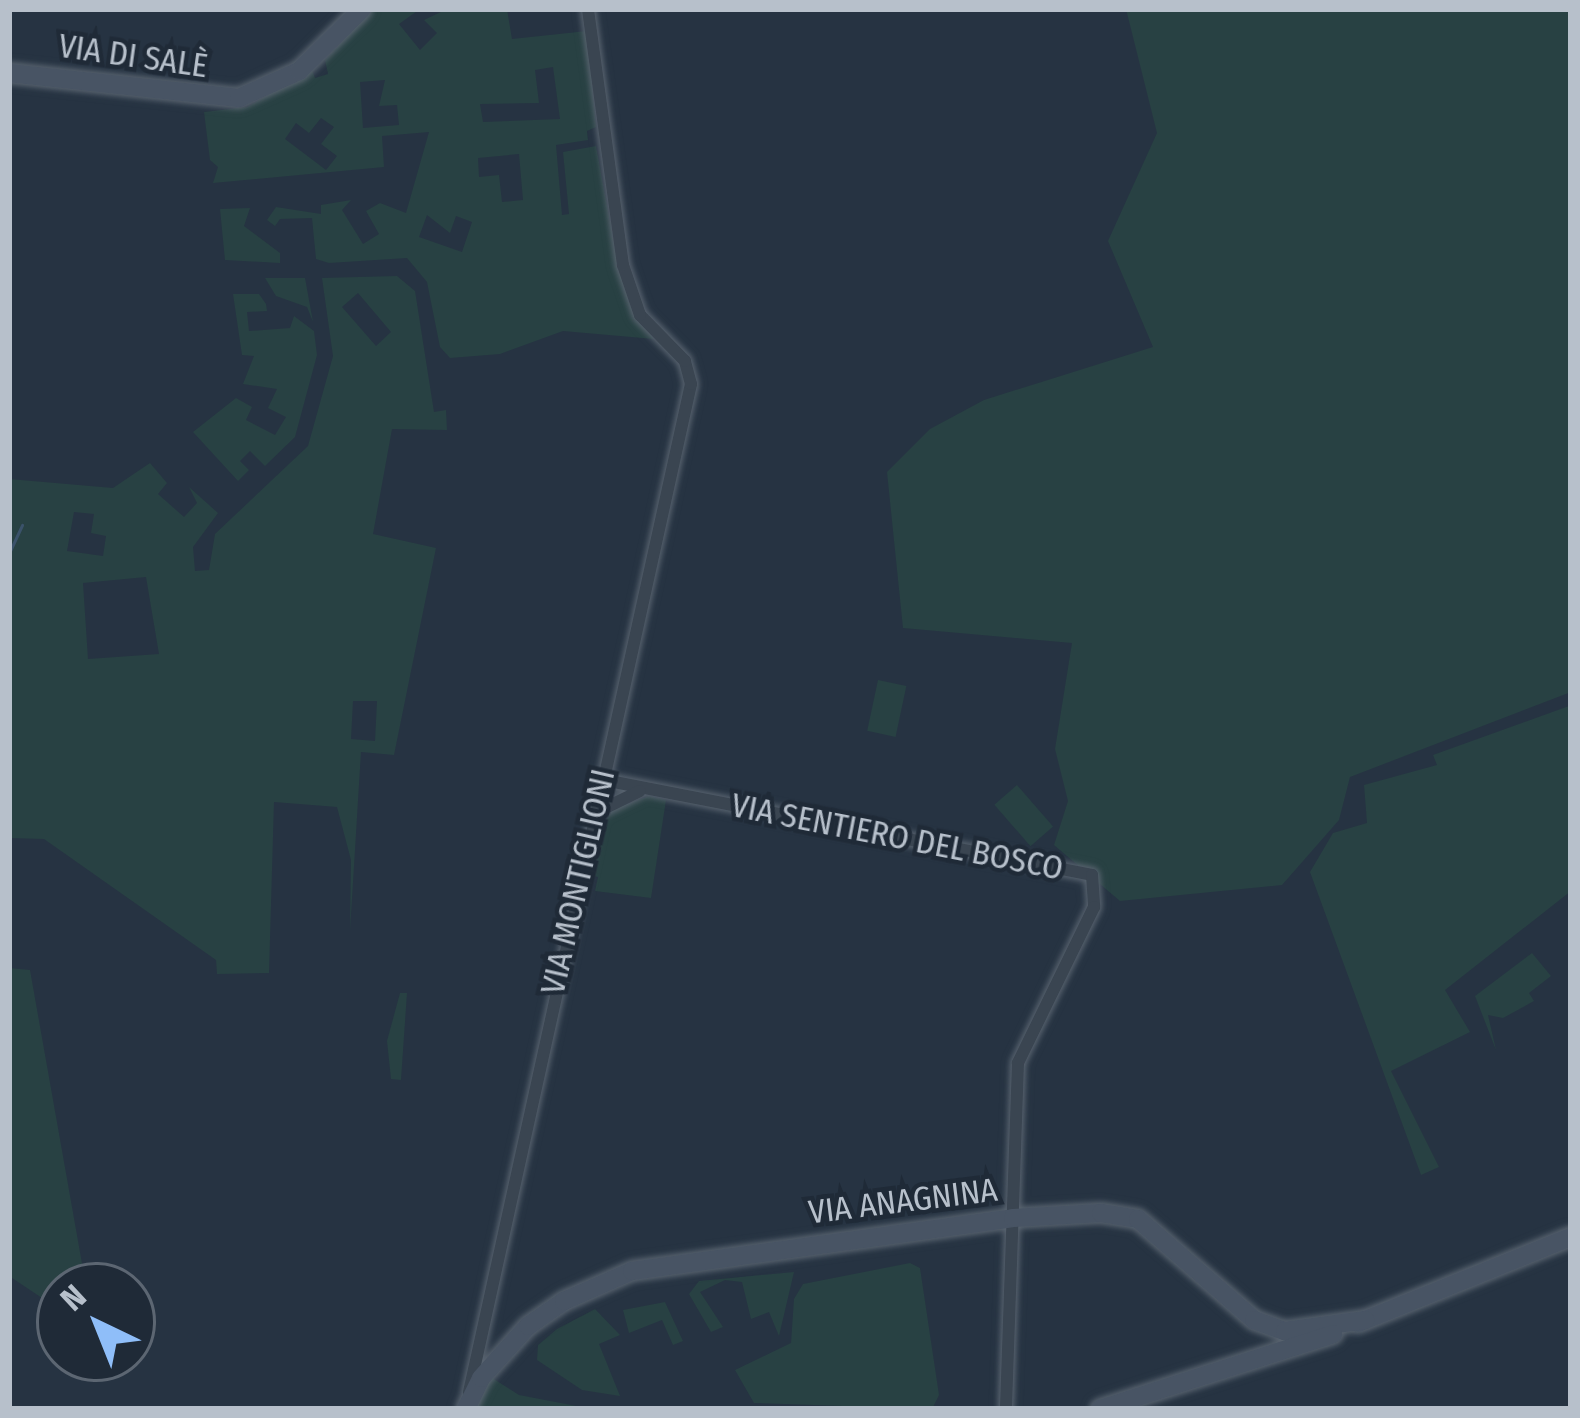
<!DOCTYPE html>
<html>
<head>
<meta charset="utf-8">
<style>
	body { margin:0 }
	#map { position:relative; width:1580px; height:1418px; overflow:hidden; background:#263342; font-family:"Fira Sans Condensed",sans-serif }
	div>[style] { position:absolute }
	.green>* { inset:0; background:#284143; transform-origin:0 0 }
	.stream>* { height:3px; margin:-1.5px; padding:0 1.5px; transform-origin:1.5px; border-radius:1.5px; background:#3b526a }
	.roads { filter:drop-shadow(0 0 3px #58636f) drop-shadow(0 0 3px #58636f) }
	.street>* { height:12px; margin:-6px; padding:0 6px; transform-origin:6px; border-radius:6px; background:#3a4551 }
	.secondary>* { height:18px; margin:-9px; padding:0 9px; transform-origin:9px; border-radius:9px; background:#485464 }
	span { translate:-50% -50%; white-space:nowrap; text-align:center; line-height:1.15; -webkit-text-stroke:9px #1f2a37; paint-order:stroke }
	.street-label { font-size:33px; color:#b7c0cb }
	.frame { position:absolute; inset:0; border:12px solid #b7c0cb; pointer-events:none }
	.north { position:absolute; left:36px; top:1262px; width:120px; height:120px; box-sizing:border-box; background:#1f2a37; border:3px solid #5c6672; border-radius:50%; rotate:317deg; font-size:33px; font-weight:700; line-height:48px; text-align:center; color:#b7c0cb }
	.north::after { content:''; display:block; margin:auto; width:42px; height:54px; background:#8fbef9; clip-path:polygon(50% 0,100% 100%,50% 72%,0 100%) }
</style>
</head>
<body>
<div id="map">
	<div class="green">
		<div style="clip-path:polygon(evenodd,373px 9px,420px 9px,399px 24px,420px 50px,437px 33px,424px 20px,447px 9px,507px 9px,512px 39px,587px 31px,596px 127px,587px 131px,588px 140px,556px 145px,562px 215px,569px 214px,563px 152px,596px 146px,615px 249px,636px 317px,654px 339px,563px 331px,500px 354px,450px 358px,440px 347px,427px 282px,407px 258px,329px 263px,316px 259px,312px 218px,280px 219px,275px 226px,267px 220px,276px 207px,321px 214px,321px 205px,351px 200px,342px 210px,363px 244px,379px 234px,366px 211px,380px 203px,406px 213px,429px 132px,382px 136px,384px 167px,213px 183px,218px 167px,210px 160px,204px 112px,247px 107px,312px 70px,315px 78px,328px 74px,325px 60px,373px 9px,553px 67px,560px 119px,483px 122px,480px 104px,539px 103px,535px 70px,553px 67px,373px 9px,385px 80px,379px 106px,397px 105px,399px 125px,363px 128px,360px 82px,385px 80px,373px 9px,321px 118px,334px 127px,321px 144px,337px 156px,326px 170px,285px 139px,296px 123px,309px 133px,321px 118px,373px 9px,519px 154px,523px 200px,502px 202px,499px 175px,479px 177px,478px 158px,519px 154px,373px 9px,427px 215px,450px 233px,456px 216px,472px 222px,462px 252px,419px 237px,427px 215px)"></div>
		<div style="clip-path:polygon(1126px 9px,1571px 9px,1571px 692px,1350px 777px,1339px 820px,1282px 885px,1120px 901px,1054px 845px,1068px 801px,1055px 749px,1072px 643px,903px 628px,887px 472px,930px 429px,984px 400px,1153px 347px,1108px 241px,1157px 133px)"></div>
		<div style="clip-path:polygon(250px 208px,244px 226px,280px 253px,280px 263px,225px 260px,220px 209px)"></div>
		<div style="clip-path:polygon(evenodd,397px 276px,415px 291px,434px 412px,446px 410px,447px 430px,392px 429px,373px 534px,436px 548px,394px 755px,361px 752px,350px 931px,351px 860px,337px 807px,274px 802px,269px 973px,217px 974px,216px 960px,44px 839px,9px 838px,9px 479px,113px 488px,150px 463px,167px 483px,158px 494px,184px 517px,197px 503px,189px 487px,218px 513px,193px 547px,195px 571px,209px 570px,215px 534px,308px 446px,333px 356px,322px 278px,397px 276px,358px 293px,391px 332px,376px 346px,342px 307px,358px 293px,397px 276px,74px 512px,94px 514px,91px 533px,106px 536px,103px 556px,67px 551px,74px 512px,397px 276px,146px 577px,159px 654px,88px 659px,83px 583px,146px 577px,397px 276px,353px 701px,377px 701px,375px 741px,351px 739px,353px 701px)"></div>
		<div style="clip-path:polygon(265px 278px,305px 278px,313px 322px,307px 307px,276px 296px)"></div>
		<div style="clip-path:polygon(233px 294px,259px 294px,266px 304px,267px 311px,247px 312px,249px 331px,290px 328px,294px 316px,314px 331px,317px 355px,295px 437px,265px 466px,250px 451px,240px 461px,249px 470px,238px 481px,193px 432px,236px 398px,252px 407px,246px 420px,275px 435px,286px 417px,268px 408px,277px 389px,243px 384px,254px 356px,242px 355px)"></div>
		<div style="left:878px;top:680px;width:29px;height:52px;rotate:12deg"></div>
		<div style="clip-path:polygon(1569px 706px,1571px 891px,1445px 990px,1470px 1032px,1391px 1071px,1439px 1167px,1421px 1175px,1310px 872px,1333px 833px,1367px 823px,1364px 785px,1437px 765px,1433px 755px)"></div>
		<div style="left:1017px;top:785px;width:55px;height:30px;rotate:49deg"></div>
		<div style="clip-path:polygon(649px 796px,666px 800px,651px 898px,595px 891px,598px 877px,590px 875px,601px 827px,614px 809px)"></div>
		<div style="clip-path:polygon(1532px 953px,1551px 976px,1529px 993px,1534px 1001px,1503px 1018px,1488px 1015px,1496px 1050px,1475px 996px)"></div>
		<div style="clip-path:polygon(9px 968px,30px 970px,86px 1286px,60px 1286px,60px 1310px,9px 1276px)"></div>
		<div style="clip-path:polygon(400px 993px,407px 993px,401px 1080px,391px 1079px,387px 1041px)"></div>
		<div style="clip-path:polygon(910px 1263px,920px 1268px,939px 1395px,932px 1409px,754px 1403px,735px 1370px,791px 1343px,794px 1299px,803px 1284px)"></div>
		<div style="clip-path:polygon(794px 1272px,779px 1336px,769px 1312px,751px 1319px,742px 1282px,725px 1280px,700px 1292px,723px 1327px,711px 1332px,689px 1294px,699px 1281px)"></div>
		<div style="clip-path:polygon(665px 1302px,683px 1341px,673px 1345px,662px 1320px,629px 1333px,623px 1310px)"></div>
		<div style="clip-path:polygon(595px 1309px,620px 1335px,599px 1344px,620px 1396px,582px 1390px,537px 1360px,538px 1345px,557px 1329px)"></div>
		<div style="clip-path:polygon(489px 1376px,519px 1395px,592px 1409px,471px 1409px)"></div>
	</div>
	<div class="stream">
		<div style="left:9px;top:553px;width:31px;rotate:-65deg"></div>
	</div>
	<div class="roads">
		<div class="street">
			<div style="left:604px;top:780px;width:497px;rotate:11deg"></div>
			<div style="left:1092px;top:875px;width:32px;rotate:86deg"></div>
			<div style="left:1094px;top:907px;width:174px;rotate:116deg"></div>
			<div style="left:1018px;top:1063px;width:346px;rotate:92deg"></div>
			<div style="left:601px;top:810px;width:43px;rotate:-26deg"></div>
			<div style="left:469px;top:1392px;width:1032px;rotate:-77.58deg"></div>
			<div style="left:691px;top:384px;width:24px;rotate:-105deg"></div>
			<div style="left:685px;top:361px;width:64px;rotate:-134.4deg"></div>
			<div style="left:640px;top:315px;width:53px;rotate:-108.8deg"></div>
			<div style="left:623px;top:265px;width:258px;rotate:-97.8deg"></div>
		</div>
		<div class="secondary">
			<div style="left:9px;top:73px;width:231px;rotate:6.2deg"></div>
			<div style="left:239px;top:98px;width:66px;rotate:-24.2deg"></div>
			<div style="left:299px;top:71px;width:88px;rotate:-44.5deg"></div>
			<div style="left:1358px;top:1323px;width:230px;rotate:-22deg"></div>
			<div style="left:466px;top:1409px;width:34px;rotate:-64deg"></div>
			<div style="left:481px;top:1378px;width:70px;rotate:-47.9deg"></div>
			<div style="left:528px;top:1326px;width:44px;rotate:-34.8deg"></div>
			<div style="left:564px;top:1301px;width:74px;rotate:-23.8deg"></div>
			<div style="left:632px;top:1271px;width:385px;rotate:-7.9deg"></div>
			<div style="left:1013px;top:1218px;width:88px;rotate:-3.3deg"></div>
			<div style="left:1101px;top:1213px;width:37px;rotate:9deg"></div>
			<div style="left:1138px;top:1219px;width:154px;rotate:41deg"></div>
			<div style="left:1254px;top:1320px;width:33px;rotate:20deg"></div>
			<div style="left:1285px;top:1331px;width:81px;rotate:-7.8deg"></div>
			<div style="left:1100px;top:1409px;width:245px;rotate:-17.8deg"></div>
		</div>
	</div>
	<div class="street-label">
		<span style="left:133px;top:57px;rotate:8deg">VIA DI SALÈ</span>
		<span style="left:897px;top:838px;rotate:11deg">VIA SENTIERO DEL BOSCO</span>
		<span style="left:579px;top:882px;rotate:-77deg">VIA MONTIGLIONI</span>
		<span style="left:903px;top:1202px;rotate:-7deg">VIA ANAGNINA</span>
	</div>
	<div class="frame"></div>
	<div class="north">N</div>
</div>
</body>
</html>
